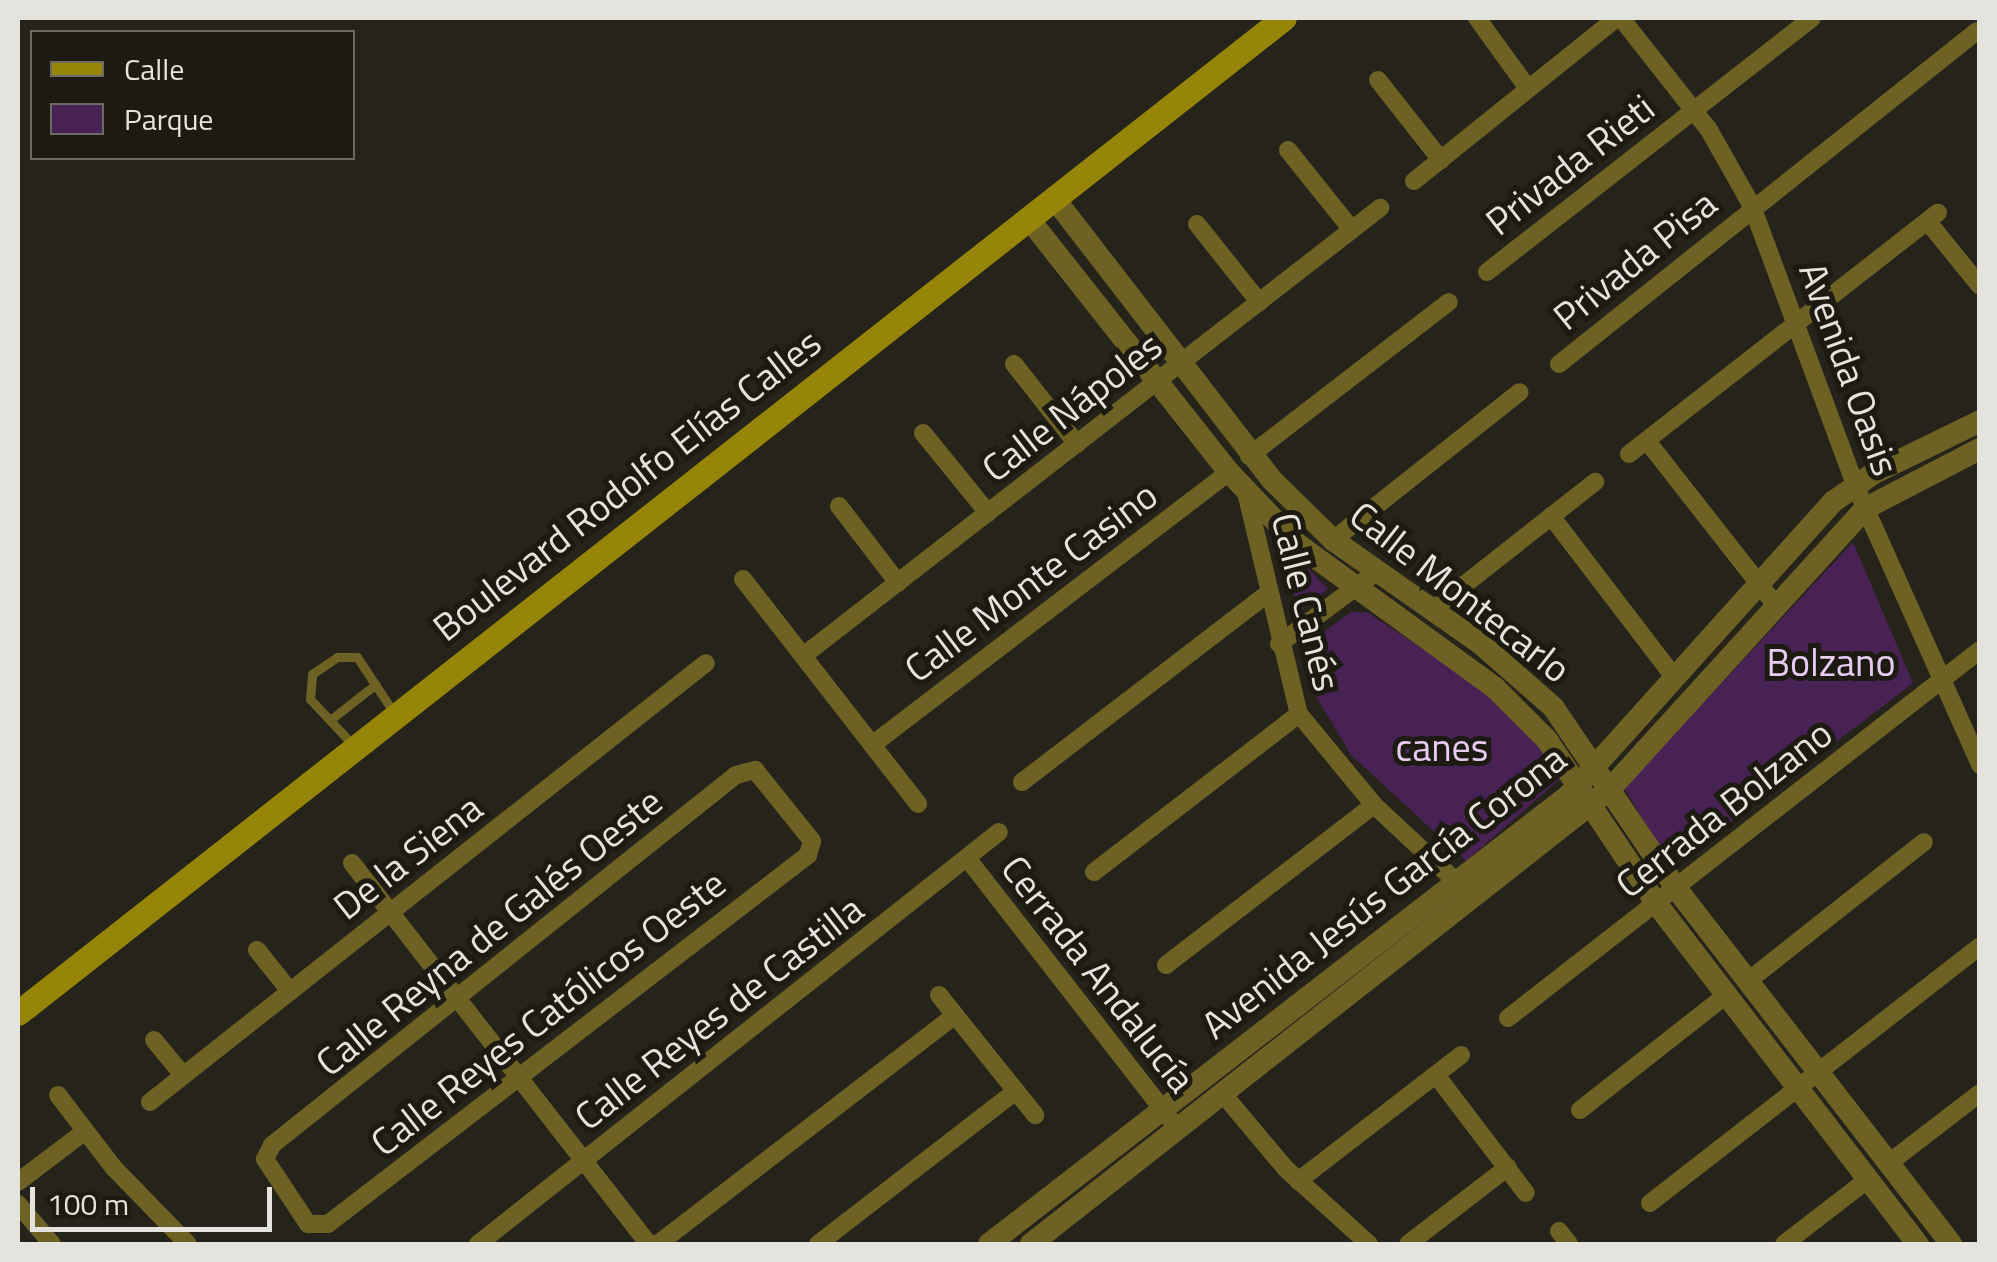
<!DOCTYPE html>
<html>
<head>
<meta charset="utf-8">
<style>
	body { margin:0 }
	#map { position:relative; width:1997px; height:1262px; overflow:hidden; background:#25231a; font-family:"Titillium Web",sans-serif }
	div>[style] { position:absolute }
	.green>* { inset:0; background:#482255 }
	.service>* { height:9px; margin:-4.5px; padding:0 4.5px; transform-origin:4.5px; border-radius:4.5px; background:#6d6224 }
	.minor>* { height:18px; margin:-9px; padding:0 9px; transform-origin:9px; border-radius:9px; background:#6d6224 }
	.tertiary>* { height:22px; margin:-11px; padding:0 11px; transform-origin:11px; border-radius:11px; background:#6d6224 }
	.secondary>* { height:25px; margin:-12.5px; padding:0 12.5px; transform-origin:12.5px; border-radius:12.5px; background:#97850a }
	span { translate:-50% -50%; white-space:nowrap; text-align:center; line-height:1.15; -webkit-text-stroke:10px #1c1a11; paint-order:stroke }
	.street-label { font-size:38px; color:#e4e3dd }
	.park-label { font-size:38px; color:#e7cbf2 }
	.frame { position:absolute; inset:0; border:20px solid #e4e3dd; pointer-events:none }
	.legend { position:absolute; left:30px; top:30px; width:325px; height:130px; box-sizing:border-box; background:#1c1a11; border:2px solid #6c6a63; margin:0; padding:12px 18px; list-style:none; font-size:30px; color:#e4e3dd }
	.legend li { display:flex; align-items:center; gap:20px; height:50px }
	.legend b { width:50px; border:2px solid #6c6a63 }
	.scale { position:absolute; left:30px; top:1187px; width:242px; height:45px; box-sizing:border-box; border:5px solid #e4e3dd; border-top:0; padding-left:12px; font-size:30px; line-height:35px; white-space:nowrap; color:#e4e3dd; -webkit-text-stroke:8px #1c1a11; paint-order:stroke }
</style>
</head>
<body>
<div id="map">
	<div class="green">
		<div style="clip-path:polygon(1853px 542px,1913px 683px,1672px 868px,1624px 788px)"></div>
		<div style="clip-path:polygon(1294px 554px,1328px 589px,1299px 612px,1284px 559px)"></div>
		<div style="clip-path:polygon(1351px 612px,1367px 612px,1471px 681px,1531px 737px,1562px 777px,1466px 861px,1351px 755px,1314px 693px,1306px 645px)"></div>
	</div>
	<div class="service">
		<div style="left:330px;top:720px;width:58px;rotate:-38deg"></div>
		<div style="left:354px;top:746px;width:64px;rotate:-133.1deg"></div>
		<div style="left:310px;top:699px;width:25px;rotate:-85deg"></div>
		<div style="left:312px;top:674px;width:30px;rotate:-34deg"></div>
		<div style="left:337px;top:657px;width:20px"></div>
		<div style="left:357px;top:657px;width:67px;rotate:56.5deg"></div>
	</div>
	<div class="minor">
		<div style="left:1477px;top:18px;width:85px;rotate:54.1deg"></div>
		<div style="left:1621px;top:18px;width:142px;rotate:51.8deg"></div>
		<div style="left:1709px;top:130px;width:87px;rotate:60.5deg"></div>
		<div style="left:1752px;top:206px;width:297px;rotate:69.7deg"></div>
		<div style="left:1855px;top:485px;width:307px;rotate:65.9deg"></div>
		<div style="left:1378px;top:80px;width:102px;rotate:51.8deg"></div>
		<div style="left:1288px;top:150px;width:102px;rotate:51.3deg"></div>
		<div style="left:1414px;top:181px;width:260px;rotate:-38.8deg"></div>
		<div style="left:1928px;top:222px;width:82px;rotate:50.9deg"></div>
		<div style="left:1197px;top:224px;width:100px;rotate:51.5deg"></div>
		<div style="left:1487px;top:272px;width:412px;rotate:-38deg"></div>
		<div style="left:1014px;top:364px;width:102px;rotate:51.8deg"></div>
		<div style="left:1559px;top:364px;width:534px;rotate:-38.54deg"></div>
		<div style="left:923px;top:433px;width:103px;rotate:50.9deg"></div>
		<div style="left:1647px;top:441px;width:206px;rotate:51.9deg"></div>
		<div style="left:1629px;top:454px;width:392px;rotate:-38deg"></div>
		<div style="left:1249px;top:456px;width:252px;rotate:-37.6deg"></div>
		<div style="left:1246px;top:492px;width:228px;rotate:76.6deg"></div>
		<div style="left:1299px;top:714px;width:118px;rotate:50.5deg"></div>
		<div style="left:1374px;top:805px;width:122px;rotate:43deg"></div>
		<div style="left:839px;top:506px;width:97px;rotate:52.5deg"></div>
		<div style="left:1551px;top:516px;width:203px;rotate:52.6deg"></div>
		<div style="left:1333px;top:540px;width:238px;rotate:-38.4deg"></div>
		<div style="left:743px;top:579px;width:285px;rotate:52.1deg"></div>
		<div style="left:1431px;top:611px;width:209px;rotate:-38.2deg"></div>
		<div style="left:1279px;top:644px;width:119px;rotate:-36.5deg"></div>
		<div style="left:803px;top:656px;width:731px;rotate:-37.83deg"></div>
		<div style="left:872px;top:745px;width:449px;rotate:-37.4deg"></div>
		<div style="left:755px;top:770px;width:91px;rotate:51.2deg"></div>
		<div style="left:812px;top:841px;width:15px;rotate:106deg"></div>
		<div style="left:808px;top:855px;width:605px;rotate:142.45deg"></div>
		<div style="left:328px;top:1224px;width:20px;rotate:180deg"></div>
		<div style="left:308px;top:1224px;width:78px;rotate:-123.5deg"></div>
		<div style="left:265px;top:1159px;width:16px;rotate:-63deg"></div>
		<div style="left:272px;top:1145px;width:593px;rotate:-38.57deg"></div>
		<div style="left:736px;top:775px;width:20px;rotate:-15deg"></div>
		<div style="left:1022px;top:782px;width:312px;rotate:-37.5deg"></div>
		<div style="left:967px;top:858px;width:343px;rotate:52.1deg"></div>
		<div style="left:352px;top:863px;width:483px;rotate:52.1deg"></div>
		<div style="left:1094px;top:872px;width:259px;rotate:-37.6deg"></div>
		<div style="left:257px;top:950px;width:53px;rotate:51.2deg"></div>
		<div style="left:1166px;top:965px;width:262px;rotate:-37.6deg"></div>
		<div style="left:1748px;top:981px;width:224px;rotate:-38.3deg"></div>
		<div style="left:939px;top:995px;width:154px;rotate:51.3deg"></div>
		<div style="left:1508px;top:1018px;width:599px;rotate:-37.94deg"></div>
		<div style="left:154px;top:1040px;width:45px;rotate:50.4deg"></div>
		<div style="left:1436px;top:1075px;width:148px;rotate:52.7deg"></div>
		<div style="left:1223px;top:1094px;width:98px;rotate:50deg"></div>
		<div style="left:1286px;top:1169px;width:112px;rotate:42.1deg"></div>
		<div style="left:58px;top:1095px;width:91px;rotate:52.6deg"></div>
		<div style="left:113px;top:1167px;width:107px;rotate:45.8deg"></div>
		<div style="left:150px;top:1102px;width:708px;rotate:-38.29deg"></div>
		<div style="left:1580px;top:1110px;width:184px;rotate:-38.2deg"></div>
		<div style="left:1889px;top:1163px;width:115px;rotate:-37.6deg"></div>
		<div style="left:1298px;top:1181px;width:206px;rotate:-37.7deg"></div>
		<div style="left:18px;top:1182px;width:83px;rotate:-37.1deg"></div>
		<div style="left:1650px;top:1203px;width:418px;rotate:-37.9deg"></div>
		<div style="left:18px;top:1204px;width:52px;rotate:49.6deg"></div>
		<div style="left:1559px;top:1231px;width:16px;rotate:52deg"></div>
		<div style="left:478px;top:1244px;width:664px;rotate:-38.34deg"></div>
		<div style="left:658px;top:1244px;width:375px;rotate:-37.6deg"></div>
		<div style="left:818px;top:1244px;width:250px;rotate:-37.7deg"></div>
		<div style="left:1408px;top:1244px;width:126px;rotate:-37.6deg"></div>
		<div style="left:1784px;top:1244px;width:105px;rotate:-37.6deg"></div>
	</div>
	<div class="tertiary">
		<div style="left:1054px;top:198px;width:356px;rotate:52.3deg"></div>
		<div style="left:1272px;top:480px;width:86px;rotate:44.5deg"></div>
		<div style="left:1333px;top:540px;width:181px;rotate:35.1deg"></div>
		<div style="left:1481px;top:644px;width:96px;rotate:41.2deg"></div>
		<div style="left:1553px;top:707px;width:219px;rotate:55.8deg"></div>
		<div style="left:1676px;top:888px;width:450px;rotate:52.3deg"></div>
		<div style="left:1029px;top:219px;width:323px;rotate:51.7deg"></div>
		<div style="left:1229px;top:472px;width:99px;rotate:46.6deg"></div>
		<div style="left:1297px;top:544px;width:245px;rotate:36deg"></div>
		<div style="left:1495px;top:688px;width:74px;rotate:45deg"></div>
		<div style="left:1547px;top:740px;width:196px;rotate:56.2deg"></div>
		<div style="left:1656px;top:903px;width:430px;rotate:52.5deg"></div>
		<div style="left:989px;top:1244px;width:733px;rotate:-37.74deg"></div>
		<div style="left:1569px;top:795px;width:396px;rotate:-48deg"></div>
		<div style="left:1834px;top:501px;width:49px;rotate:-35deg"></div>
		<div style="left:1874px;top:473px;width:118px;rotate:-26.1deg"></div>
		<div style="left:1031px;top:1244px;width:738px;rotate:-38.17deg"></div>
		<div style="left:1611px;top:788px;width:379px;rotate:-47.7deg"></div>
		<div style="left:1866px;top:508px;width:128px;rotate:-27.4deg"></div>
	</div>
	<div class="secondary">
		<div style="left:18px;top:1013px;width:1610px;rotate:-38.17deg"></div>
	</div>
	<div class="street-label">
		<span style="left:1570px;top:165px;rotate:-38deg">Privada Rieti</span>
		<span style="left:1635px;top:260px;rotate:-39deg">Privada Pisa</span>
		<span style="left:1849px;top:369px;rotate:70deg">Avenida Oasis</span>
		<span style="left:1072px;top:407px;rotate:-38deg">Calle Nápoles</span>
		<span style="left:627px;top:485px;rotate:-38deg">Boulevard Rodolfo Elías Calles</span>
		<span style="left:1031px;top:582px;rotate:-37deg">Calle Monte Casino</span>
		<span style="left:1460px;top:592px;rotate:38deg">Calle Montecarlo</span>
		<span style="left:1306px;top:602px;rotate:76deg">Calle Canés</span>
		<span style="left:1724px;top:809px;rotate:-38deg">Cerrada Bolzano</span>
		<span style="left:408px;top:857px;rotate:-38deg">De la Siena</span>
		<span style="left:1384px;top:892px;rotate:-38deg">Avenida Jesús García Corona</span>
		<span style="left:489px;top:932px;rotate:-39deg">Calle Reyna de Galés Oeste</span>
		<span style="left:1098px;top:974px;rotate:52deg">Cerrada Andalucía</span>
		<span style="left:548px;top:1013px;rotate:-38deg">Calle Reyes Católicos Oeste</span>
		<span style="left:719px;top:1013px;rotate:-38deg">Calle Reyes de Castilla</span>
	</div>
	<div class="park-label">
		<span style="left:1831px;top:663px">Bolzano</span>
		<span style="left:1442px;top:748px">canes</span>
	</div>
	<div class="frame"></div>
	<ul class="legend">
	<li><b style="height:12px;background:#97850a"></b>Calle</li>
	<li><b style="height:28px;background:#482255"></b>Parque</li>
	</ul>
	<div class="scale">100 m</div>
</div>
</body>
</html>
